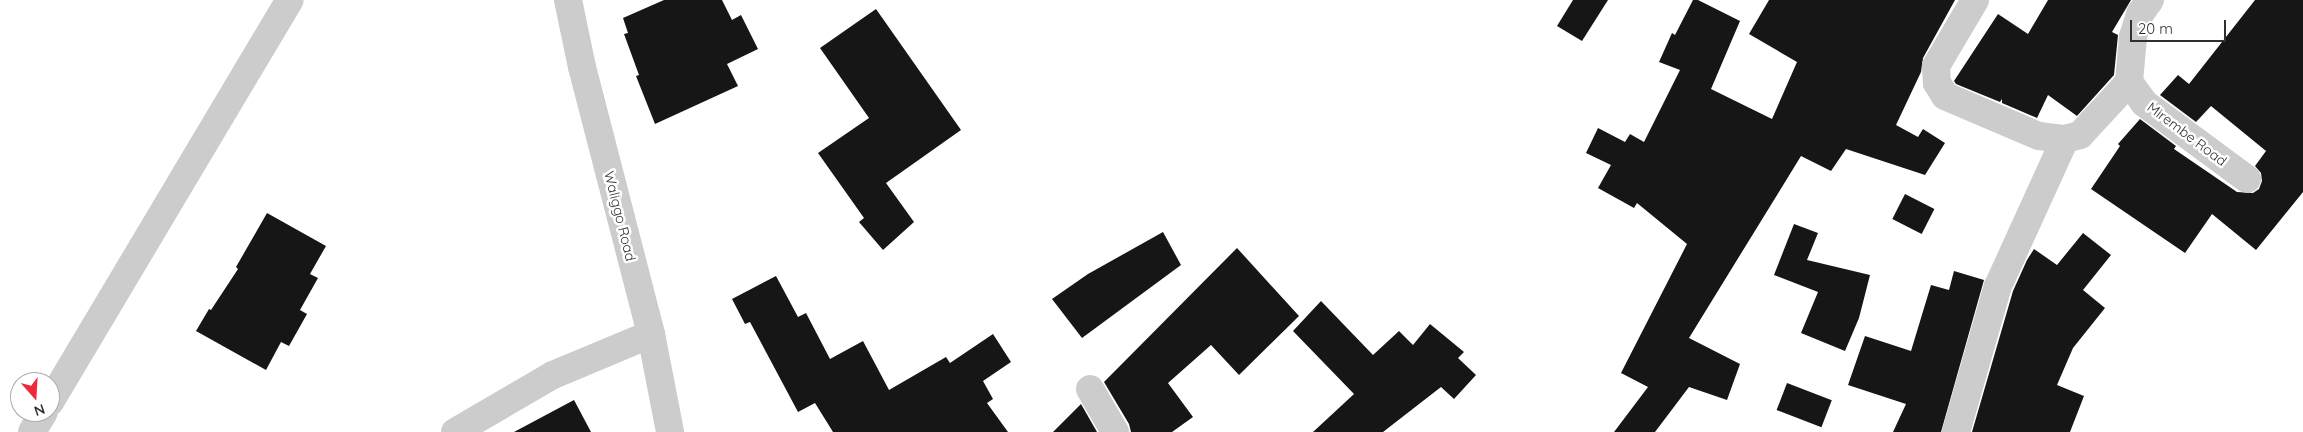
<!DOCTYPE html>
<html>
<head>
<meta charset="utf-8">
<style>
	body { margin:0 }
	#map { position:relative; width:2303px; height:432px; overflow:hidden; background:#fff; font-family:Quicksand,sans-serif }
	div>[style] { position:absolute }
	.building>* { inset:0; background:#161616; transform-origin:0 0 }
	.minor>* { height:28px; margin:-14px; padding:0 14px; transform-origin:14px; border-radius:14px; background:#ccc }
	span { translate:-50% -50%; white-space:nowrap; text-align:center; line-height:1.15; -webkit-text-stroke:5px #fff; paint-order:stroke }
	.street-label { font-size:14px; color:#2f2f2f }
	.north { position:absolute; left:10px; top:372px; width:50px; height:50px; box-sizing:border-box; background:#fff; border:1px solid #acacac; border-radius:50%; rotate:161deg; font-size:14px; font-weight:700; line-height:20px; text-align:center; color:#2f2f2f }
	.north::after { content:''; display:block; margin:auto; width:18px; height:22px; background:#ef293c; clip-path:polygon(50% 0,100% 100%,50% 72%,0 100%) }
	.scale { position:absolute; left:2130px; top:20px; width:96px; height:22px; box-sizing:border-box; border:2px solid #2f2f2f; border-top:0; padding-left:6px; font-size:15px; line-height:18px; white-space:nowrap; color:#2f2f2f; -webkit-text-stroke:4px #fff; paint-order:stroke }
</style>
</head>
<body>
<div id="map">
	<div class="building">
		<div style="clip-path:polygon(664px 0,722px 0,732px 20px,741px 15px,758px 49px,727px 64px,738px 86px,655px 124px,636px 76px,639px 75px,624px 34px,628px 33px,623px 18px)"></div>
		<div style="clip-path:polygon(1573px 0,1608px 0,1582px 41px,1557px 26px)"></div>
		<div style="clip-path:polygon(1693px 0,1698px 0,1740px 21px,1711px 89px,1772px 119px,1797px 62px,1749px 34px,1769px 0,1955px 0,1923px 58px,1921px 72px,1896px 125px,1918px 137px,1923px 129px,1945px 143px,1925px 175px,1846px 149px,1831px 171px,1801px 156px,1689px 338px,1740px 364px,1727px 400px,1689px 387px,1655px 432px,1614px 432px,1648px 387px,1621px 373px,1687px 244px,1637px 203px,1634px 208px,1598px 188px,1611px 165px,1586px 153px,1598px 128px,1625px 142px,1630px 134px,1644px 142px,1680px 70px,1659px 62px,1672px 33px,1675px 35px)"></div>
		<div style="clip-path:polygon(2048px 0,2131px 0,2112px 32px,2118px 35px,2114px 75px,2077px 116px,2048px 95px,2037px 118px,2002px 103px,2002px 99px,2000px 102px,1956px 84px,1954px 81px,1998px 14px,2028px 34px)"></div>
		<div style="clip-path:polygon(2255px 0,2303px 0,2303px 192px,2256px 250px,2212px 214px,2185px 253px,2091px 189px,2120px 146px,2118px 144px,2140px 119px,2176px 146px,2174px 149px,2237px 192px,2253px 193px,2259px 189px,2262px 181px,2261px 173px,2255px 166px,2266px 151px,2211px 106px,2196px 122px,2160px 95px,2178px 75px,2189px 84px)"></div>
		<div style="clip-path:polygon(876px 9px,961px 130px,886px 183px,914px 222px,883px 250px,859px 222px,864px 218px,818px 153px,869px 118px,820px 48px)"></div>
		<div style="left:1905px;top:194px;width:33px;height:28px;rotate:27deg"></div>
		<div style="clip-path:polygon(267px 213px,326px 246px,310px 274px,318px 278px,300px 310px,307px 314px,289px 346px,281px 342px,266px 370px,196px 331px,209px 309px,211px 310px,238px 269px,236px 267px)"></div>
		<div style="clip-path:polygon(1794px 224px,1818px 233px,1807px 260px,1870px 275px,1859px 318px,1845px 351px,1801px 333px,1818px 292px,1774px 275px)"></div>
		<div style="clip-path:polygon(1163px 232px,1181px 265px,1082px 338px,1052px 299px,1088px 274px)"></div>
		<div style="clip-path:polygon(2083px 233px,2111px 255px,2083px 290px,2105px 308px,2073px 348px,2057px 385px,2084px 396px,2070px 432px,1972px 432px,2013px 291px,2027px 260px,2034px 249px,2057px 265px)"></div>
		<div style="clip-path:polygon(1237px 248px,1299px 316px,1239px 375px,1211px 345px,1168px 383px,1193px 417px,1172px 432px,1131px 432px,1129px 424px,1104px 382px)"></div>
		<div style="clip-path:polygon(1954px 271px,1984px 280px,1941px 432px,1893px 432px,1906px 404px,1848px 385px,1865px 336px,1911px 351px,1931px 285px,1949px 290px)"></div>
		<div style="clip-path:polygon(776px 276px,798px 317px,806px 313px,830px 359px,863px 341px,889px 390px,946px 357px,950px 363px,993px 334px,1011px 362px,983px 381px,993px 399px,987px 403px,1008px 432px,833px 432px,815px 403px,798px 412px,750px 322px,745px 324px,732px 299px)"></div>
		<div style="clip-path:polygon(1321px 301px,1373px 355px,1399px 331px,1413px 345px,1430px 324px,1464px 352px,1458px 358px,1476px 375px,1454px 399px,1441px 387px,1383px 432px,1313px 432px,1354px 394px,1293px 331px)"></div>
		<div style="left:1787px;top:383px;width:48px;height:29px;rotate:21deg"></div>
		<div style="clip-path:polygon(574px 400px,591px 432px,514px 432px)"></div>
		<div style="clip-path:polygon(1081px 404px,1097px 432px,1053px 432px)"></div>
	</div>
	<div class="minor">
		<div style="left:568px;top:0;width:68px;rotate:78.2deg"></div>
		<div style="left:582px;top:67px;width:276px;rotate:75.5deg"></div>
		<div style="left:651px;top:334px;width:100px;rotate:79deg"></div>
		<div style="left:1975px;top:0;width:77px;rotate:120.6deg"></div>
		<div style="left:1936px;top:66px;width:17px;rotate:87deg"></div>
		<div style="left:1937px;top:83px;width:15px;rotate:58deg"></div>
		<div style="left:1945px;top:96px;width:102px;rotate:23.1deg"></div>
		<div style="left:2039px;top:136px;width:26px;rotate:7deg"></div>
		<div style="left:2065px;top:139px;width:16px;rotate:-15deg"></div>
		<div style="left:2080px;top:135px;width:72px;rotate:-47.2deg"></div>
		<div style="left:2150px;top:0;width:17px;rotate:126deg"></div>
		<div style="left:2140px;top:14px;width:24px;rotate:107deg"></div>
		<div style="left:2133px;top:37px;width:45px;rotate:95.1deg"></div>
		<div style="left:2129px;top:82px;width:26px;rotate:54deg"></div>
		<div style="left:2144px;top:103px;width:128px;rotate:36.4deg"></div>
		<div style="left:1090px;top:389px;width:50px;rotate:59.8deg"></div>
		<div style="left:50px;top:402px;width:468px;rotate:-59.2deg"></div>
		<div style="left:32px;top:432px;width:23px;rotate:-59deg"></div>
		<div style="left:455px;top:432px;width:113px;rotate:-30.2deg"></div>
		<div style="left:553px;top:375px;width:106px;rotate:-22.7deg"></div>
		<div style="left:1956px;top:432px;width:152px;rotate:-74deg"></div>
		<div style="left:1998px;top:286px;width:162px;rotate:-65.5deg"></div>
	</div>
	<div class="street-label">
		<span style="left:2187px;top:134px;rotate:37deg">Mirembe Road</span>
		<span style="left:620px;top:216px;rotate:76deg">Waliggo Road</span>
	</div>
	<div class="north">N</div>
	<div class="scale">20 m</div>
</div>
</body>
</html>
